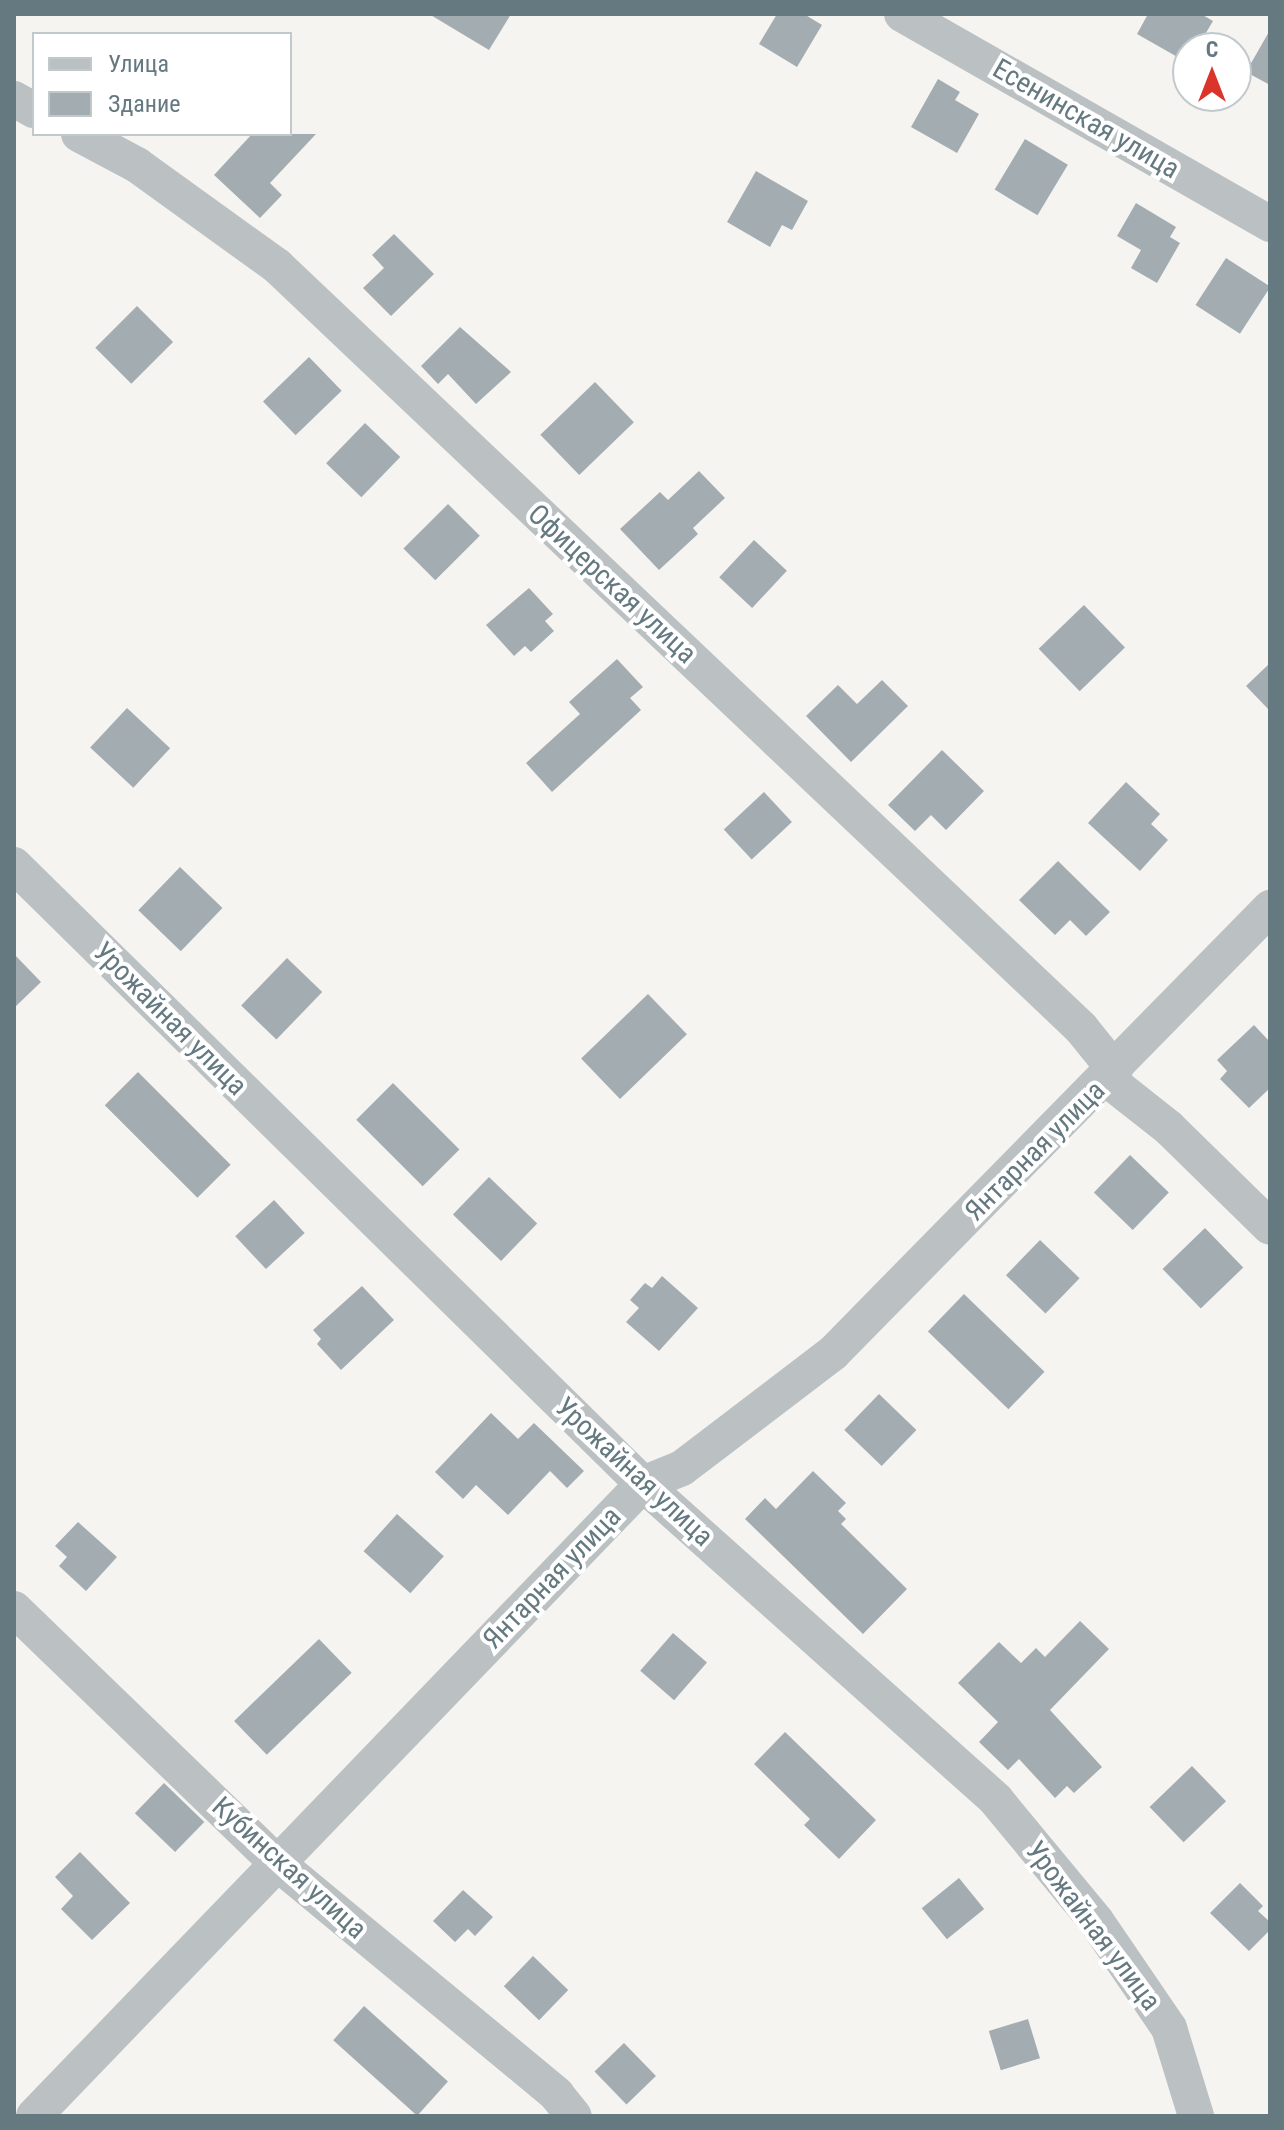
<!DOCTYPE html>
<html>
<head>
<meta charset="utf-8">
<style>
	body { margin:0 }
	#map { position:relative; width:1284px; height:2130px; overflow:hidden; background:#f5f4f1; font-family:"Roboto Condensed",sans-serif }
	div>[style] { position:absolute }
	.building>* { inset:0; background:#a3adb1; transform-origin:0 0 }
	.minor>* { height:36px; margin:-18px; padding:0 18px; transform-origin:18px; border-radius:18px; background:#bbc1c3 }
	span { translate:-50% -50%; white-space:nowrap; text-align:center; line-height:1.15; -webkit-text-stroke:8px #fff; paint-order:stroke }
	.street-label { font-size:28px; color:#657981 }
	.frame { position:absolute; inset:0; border:16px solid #657981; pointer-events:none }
	.legend { position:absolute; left:32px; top:32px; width:260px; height:104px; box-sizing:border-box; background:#fff; border:2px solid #c1c9cd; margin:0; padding:10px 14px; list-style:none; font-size:24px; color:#657981 }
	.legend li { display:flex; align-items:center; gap:16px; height:40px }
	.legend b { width:40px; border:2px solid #c1c9cd }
	.north { position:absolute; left:1172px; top:32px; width:80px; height:80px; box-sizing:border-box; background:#fff; border:2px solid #c1c9cd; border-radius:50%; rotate:0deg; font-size:22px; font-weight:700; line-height:32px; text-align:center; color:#657981 }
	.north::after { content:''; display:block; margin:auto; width:28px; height:36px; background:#db342b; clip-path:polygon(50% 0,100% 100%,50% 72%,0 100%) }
</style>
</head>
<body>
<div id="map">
	<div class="building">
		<div style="clip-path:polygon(429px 14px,511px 14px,489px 50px)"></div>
		<div style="clip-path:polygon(777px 14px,804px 14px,822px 25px,797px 67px,759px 44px)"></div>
		<div style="clip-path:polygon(1148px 14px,1201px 14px,1213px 21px,1197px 48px,1188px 48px,1188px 63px,1137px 34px)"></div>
		<div style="clip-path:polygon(1270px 30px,1270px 85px,1246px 72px)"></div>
		<div style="clip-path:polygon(938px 79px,960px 92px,955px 100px,979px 114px,957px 153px,911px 127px)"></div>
		<div style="clip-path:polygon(252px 134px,316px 134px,270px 183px,282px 195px,260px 218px,214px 175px)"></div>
		<div style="left:1025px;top:139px;width:50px;height:59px;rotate:31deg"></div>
		<div style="clip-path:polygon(756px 171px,808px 201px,792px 230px,782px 225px,770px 247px,727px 222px)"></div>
		<div style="clip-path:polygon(1136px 203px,1176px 227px,1170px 237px,1180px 243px,1157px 283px,1131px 268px,1141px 250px,1117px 236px)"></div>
		<div style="clip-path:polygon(394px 234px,434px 274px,391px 316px,363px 288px,384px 268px,372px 255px)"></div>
		<div style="left:1226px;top:258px;width:53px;height:56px;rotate:33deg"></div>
		<div style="left:137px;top:306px;width:51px;height:59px;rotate:45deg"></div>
		<div style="clip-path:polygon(460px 327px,511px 372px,476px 404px,448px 374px,438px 384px,421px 366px)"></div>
		<div style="left:309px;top:357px;width:47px;height:64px;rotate:46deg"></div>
		<div style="left:595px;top:382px;width:56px;height:76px;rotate:46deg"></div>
		<div style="left:365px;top:423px;width:49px;height:56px;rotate:44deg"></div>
		<div style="clip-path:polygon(699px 471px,725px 498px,693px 528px,698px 534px,659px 570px,620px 529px,660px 492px,668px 500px)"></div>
		<div style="left:448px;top:504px;width:45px;height:63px;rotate:45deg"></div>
		<div style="left:754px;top:540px;width:45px;height:51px;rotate:43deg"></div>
		<div style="clip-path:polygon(529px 588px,553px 614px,545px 621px,554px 631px,531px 652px,525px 646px,514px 656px,486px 625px)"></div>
		<div style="left:1084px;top:605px;width:59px;height:63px;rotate:46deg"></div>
		<div style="clip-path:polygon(617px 659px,643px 687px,630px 698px,641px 710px,552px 792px,526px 763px,580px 714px,569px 702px)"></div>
		<div style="clip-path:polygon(1270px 663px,1270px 711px,1246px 686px)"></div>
		<div style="clip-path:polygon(882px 680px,908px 706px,851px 762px,806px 716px,838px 685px,857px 704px)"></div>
		<div style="left:127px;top:708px;width:59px;height:54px;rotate:43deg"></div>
		<div style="clip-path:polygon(942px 750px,984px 791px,946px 830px,931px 815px,915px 831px,888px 805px)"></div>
		<div style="clip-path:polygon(1126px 782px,1160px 814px,1151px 824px,1168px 840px,1140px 871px,1088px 823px)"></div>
		<div style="left:764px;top:792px;width:41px;height:55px;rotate:47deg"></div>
		<div style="clip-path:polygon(1058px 861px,1110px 912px,1086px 936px,1070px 920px,1055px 935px,1019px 900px)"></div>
		<div style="left:180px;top:867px;width:59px;height:60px;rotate:44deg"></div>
		<div style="clip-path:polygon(14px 954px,41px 982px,14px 1008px)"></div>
		<div style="left:287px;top:958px;width:49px;height:66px;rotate:44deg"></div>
		<div style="left:648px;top:994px;width:56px;height:93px;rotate:46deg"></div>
		<div style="clip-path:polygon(1254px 1025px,1270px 1042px,1270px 1088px,1249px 1108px,1220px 1079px,1227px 1071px,1217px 1060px)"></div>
		<div style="left:138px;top:1072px;width:131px;height:47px;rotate:45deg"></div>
		<div style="left:393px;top:1083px;width:94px;height:52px;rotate:45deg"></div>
		<div style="left:1130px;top:1155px;width:54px;height:52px;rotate:44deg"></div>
		<div style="left:489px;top:1177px;width:67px;height:52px;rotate:44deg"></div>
		<div style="left:274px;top:1200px;width:45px;height:53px;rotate:47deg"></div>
		<div style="left:1205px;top:1228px;width:55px;height:59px;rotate:46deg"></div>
		<div style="left:1040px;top:1240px;width:55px;height:49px;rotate:44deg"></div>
		<div style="clip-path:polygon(662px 1276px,698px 1308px,659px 1351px,626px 1322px,639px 1308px,630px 1300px,645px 1283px,652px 1288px)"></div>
		<div style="clip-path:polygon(362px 1286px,394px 1320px,341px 1370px,317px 1344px,321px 1339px,313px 1330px)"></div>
		<div style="left:964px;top:1294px;width:112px;height:52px;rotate:44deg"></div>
		<div style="left:879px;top:1394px;width:52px;height:50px;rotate:44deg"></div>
		<div style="clip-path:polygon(491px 1413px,518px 1439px,534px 1423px,584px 1471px,567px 1488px,550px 1471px,508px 1515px,476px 1485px,463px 1499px,435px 1472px)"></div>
		<div style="clip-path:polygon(813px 1471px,846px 1503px,838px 1511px,846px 1519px,841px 1524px,907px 1589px,863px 1634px,745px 1519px,765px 1498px,776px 1509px)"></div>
		<div style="left:397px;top:1514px;width:63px;height:50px;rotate:42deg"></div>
		<div style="clip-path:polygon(78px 1522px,117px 1557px,86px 1591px,59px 1566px,67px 1557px,55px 1546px)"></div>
		<div style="clip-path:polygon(1080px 1621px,1109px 1649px,1050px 1710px,1102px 1767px,1074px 1793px,1067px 1786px,1055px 1798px,1019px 1759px,1008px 1770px,979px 1742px,998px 1722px,958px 1683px,999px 1642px,1021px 1663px,1036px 1648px,1045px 1657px)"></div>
		<div style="left:673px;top:1633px;width:45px;height:50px;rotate:41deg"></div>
		<div style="left:319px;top:1639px;width:47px;height:118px;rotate:46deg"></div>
		<div style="clip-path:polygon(785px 1732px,876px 1820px,839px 1859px,804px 1825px,810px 1819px,754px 1764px)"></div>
		<div style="left:1192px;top:1766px;width:49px;height:59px;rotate:46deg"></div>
		<div style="left:164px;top:1783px;width:56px;height:42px;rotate:44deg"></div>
		<div style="clip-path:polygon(80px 1852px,130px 1903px,92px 1940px,61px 1909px,73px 1896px,55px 1877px)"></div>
		<div style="left:959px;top:1878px;width:40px;height:48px;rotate:51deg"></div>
		<div style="clip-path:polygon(1240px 1883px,1263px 1906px,1258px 1911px,1270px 1922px,1270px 1930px,1249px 1951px,1210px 1913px)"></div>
		<div style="clip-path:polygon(463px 1890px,493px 1917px,475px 1936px,468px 1929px,455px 1942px,433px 1921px)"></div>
		<div style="left:533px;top:1956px;width:49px;height:42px;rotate:44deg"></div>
		<div style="left:364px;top:2006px;width:113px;height:46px;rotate:42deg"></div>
		<div style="left:1028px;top:2019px;width:41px;height:41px;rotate:73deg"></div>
		<div style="left:624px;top:2043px;width:46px;height:41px;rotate:46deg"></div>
	</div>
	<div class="minor">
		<div style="left:902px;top:14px;width:424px;rotate:29.7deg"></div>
		<div style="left:14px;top:99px;width:23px;rotate:29deg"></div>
		<div style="left:79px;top:134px;width:66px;rotate:28.1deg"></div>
		<div style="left:137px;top:165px;width:173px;rotate:35.8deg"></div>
		<div style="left:277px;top:266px;width:1108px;rotate:43.46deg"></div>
		<div style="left:1081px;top:1028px;width:54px;rotate:51deg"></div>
		<div style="left:14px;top:865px;width:882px;rotate:44.54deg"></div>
		<div style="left:643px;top:1484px;width:474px;rotate:41.8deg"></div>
		<div style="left:996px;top:1800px;width:157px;rotate:50.4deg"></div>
		<div style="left:1096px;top:1921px;width:130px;rotate:55.7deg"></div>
		<div style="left:1169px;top:2028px;width:92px;rotate:72.9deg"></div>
		<div style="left:1107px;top:1079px;width:79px;rotate:38.3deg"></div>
		<div style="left:1169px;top:1128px;width:141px;rotate:44.4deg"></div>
		<div style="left:14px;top:1609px;width:364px;rotate:44deg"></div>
		<div style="left:276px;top:1862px;width:364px;rotate:39.6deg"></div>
		<div style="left:556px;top:2094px;width:28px;rotate:51deg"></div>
		<div style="left:34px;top:2116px;width:878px;rotate:-46.06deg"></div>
		<div style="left:643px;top:1484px;width:42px;rotate:-22.3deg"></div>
		<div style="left:682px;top:1468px;width:190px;rotate:-37.3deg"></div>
		<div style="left:833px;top:1353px;width:624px;rotate:-45.52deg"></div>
	</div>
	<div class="street-label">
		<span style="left:1086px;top:119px;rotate:30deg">Есенинская улица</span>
		<span style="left:612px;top:584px;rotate:43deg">Офицерская улица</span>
		<span style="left:170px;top:1019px;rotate:45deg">Урожайная улица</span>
		<span style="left:1035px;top:1151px;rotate:-45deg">Янтарная улица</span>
		<span style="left:634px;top:1472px;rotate:43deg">Урожайная улица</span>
		<span style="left:552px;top:1578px;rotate:-46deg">Янтарная улица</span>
		<span style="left:289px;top:1868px;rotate:42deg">Кубинская улица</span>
		<span style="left:1093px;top:1926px;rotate:53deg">Урожайная улица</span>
	</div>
	<div class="frame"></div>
	<ul class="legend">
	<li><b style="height:10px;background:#bbc1c3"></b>Улица</li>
	<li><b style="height:22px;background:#a3adb1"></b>Здание</li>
	</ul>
	<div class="north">С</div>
</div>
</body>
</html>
